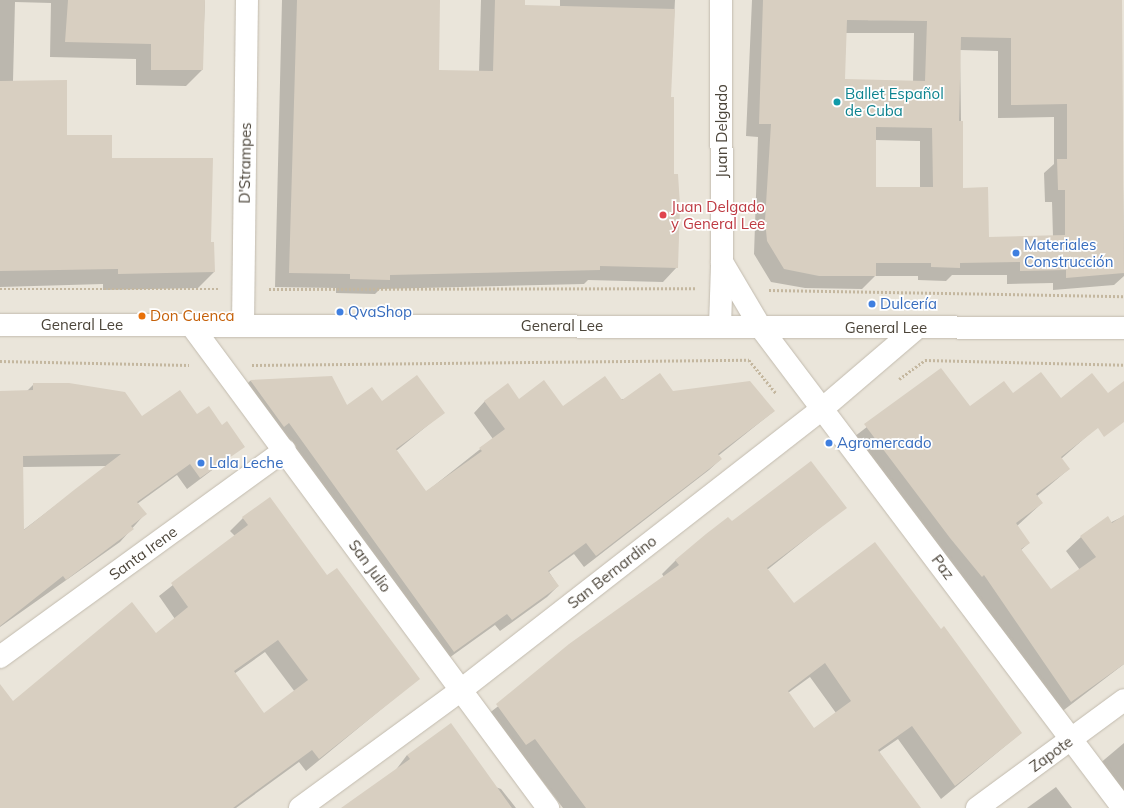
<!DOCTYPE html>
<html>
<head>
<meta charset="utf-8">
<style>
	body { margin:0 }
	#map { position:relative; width:1124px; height:808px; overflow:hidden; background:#f6f3ec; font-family:Mulish,sans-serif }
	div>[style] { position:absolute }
	.residential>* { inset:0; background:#eae5da; transform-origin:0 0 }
	.shadow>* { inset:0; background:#0003 }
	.building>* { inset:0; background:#d8cfc1 }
	.path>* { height:2.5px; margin-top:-1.25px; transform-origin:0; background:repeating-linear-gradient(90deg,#c4b79f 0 2px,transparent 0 4px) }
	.roads { filter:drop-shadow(0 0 1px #c2bbae) drop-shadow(0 0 1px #c2bbae) }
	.minor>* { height:22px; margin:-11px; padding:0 11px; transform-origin:11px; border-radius:11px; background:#fff }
	.dots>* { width:11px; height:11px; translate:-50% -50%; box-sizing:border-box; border:2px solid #fff; border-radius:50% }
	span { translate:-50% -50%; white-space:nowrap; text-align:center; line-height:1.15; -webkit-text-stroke:3.5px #fff; paint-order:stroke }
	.culture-label { font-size:15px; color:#0d838f }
	.left { translate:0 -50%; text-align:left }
	.street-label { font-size:15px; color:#4b4439 }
	.health-label { font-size:15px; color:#be3a42 }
	.shop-label { font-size:15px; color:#366cbe }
	.food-label { font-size:15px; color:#c56008 }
</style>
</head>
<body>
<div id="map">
	<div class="residential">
		<div style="left:0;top:0;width:1124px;height:808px"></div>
	</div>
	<div class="shadow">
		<div style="clip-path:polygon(0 0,205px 0,202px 70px,186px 86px,136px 85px,136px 59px,50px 57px,51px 3px,15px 2px,13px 81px,66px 136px,111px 159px,210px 243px,214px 272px,198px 288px,103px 290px,103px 284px,0 287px)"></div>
		<div style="clip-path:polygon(282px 0,439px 0,438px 71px,479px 72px,481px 0,524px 0,524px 6px,560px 7px,560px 0,675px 0,670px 98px,677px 267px,663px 282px,588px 280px,584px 284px,380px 289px,375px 294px,336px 293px,336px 288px,275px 287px)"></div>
		<div style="clip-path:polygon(evenodd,752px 0,1121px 0,1124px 276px,1114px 285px,1053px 290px,1053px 283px,1007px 284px,1007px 275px,952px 275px,946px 281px,918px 280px,918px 276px,875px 276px,862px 289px,805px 288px,771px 282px,754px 254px,758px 137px,746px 136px,752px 0,846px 33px,914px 33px,913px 82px,844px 80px,846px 33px,752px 0,960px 50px,998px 51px,998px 118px,1054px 117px,1054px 164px,1044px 173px,1045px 202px,1052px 202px,1053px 237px,988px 238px,962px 189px,960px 50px,752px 0,875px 140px,920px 141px,920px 188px,875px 188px,875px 140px)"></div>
		<div style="clip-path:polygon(941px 370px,970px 408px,1013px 395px,1060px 399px,1095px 429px,1061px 459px,1069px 469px,1037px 496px,1042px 503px,1017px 526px,1029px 543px,1021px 550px,1051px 591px,1080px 570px,1066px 551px,1081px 537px,1124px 516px,1124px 664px,1056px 716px,850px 440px)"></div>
		<div style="clip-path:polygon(331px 377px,347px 406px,382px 402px,443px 413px,396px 451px,426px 492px,493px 439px,474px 413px,485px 401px,519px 400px,562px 408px,672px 392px,774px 411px,718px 456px,721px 459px,709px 470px,584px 567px,574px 554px,549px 572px,558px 586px,547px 597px,500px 631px,495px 625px,442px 663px,239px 392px,250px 381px)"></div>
		<div style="clip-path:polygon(34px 384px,142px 417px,197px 416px,221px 426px,244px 446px,187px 489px,177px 475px,137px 504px,145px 514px,120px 542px,0 627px,0 548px,107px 466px,22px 467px,0 538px,0 392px,26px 392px)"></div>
		<div style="clip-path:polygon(evenodd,846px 507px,767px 570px,793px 604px,1021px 733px,941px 799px,898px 739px,879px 752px,919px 808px,563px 808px,520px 752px,512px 758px,483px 718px,664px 577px,662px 574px,676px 560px,731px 523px,846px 507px,810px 677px,836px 713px,814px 729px,788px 693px,810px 677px)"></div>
		<div style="clip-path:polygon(evenodd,243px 518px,326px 577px,418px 679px,306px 771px,299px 762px,236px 808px,0 808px,0 702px,13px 702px,156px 634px,175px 619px,159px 596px,235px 536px,230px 531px,243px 518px,265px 652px,295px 692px,264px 714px,234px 674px,265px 652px)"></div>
		<div style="clip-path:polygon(1124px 743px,1124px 791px,1098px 765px)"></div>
		<div style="clip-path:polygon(407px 755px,501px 789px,516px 808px,346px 808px,395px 771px)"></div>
		<div style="clip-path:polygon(1056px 787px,1072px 808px,1027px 808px)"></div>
	</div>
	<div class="building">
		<div style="clip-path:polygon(68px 0,205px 0,203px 70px,151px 70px,151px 44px,65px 42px)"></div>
		<div style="clip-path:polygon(297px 0,440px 0,439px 70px,493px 71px,495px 0,525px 0,525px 5px,675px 9px,671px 97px,674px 97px,674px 174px,678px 174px,680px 206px,678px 268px,600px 266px,600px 270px,390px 275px,390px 280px,350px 279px,350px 274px,289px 273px)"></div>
		<div style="clip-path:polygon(evenodd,763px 0,1122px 0,1124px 273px,1066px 278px,1066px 270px,1020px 271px,1020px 262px,960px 263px,960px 268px,931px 267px,931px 263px,876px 263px,876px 276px,819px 276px,784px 269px,767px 241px,765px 220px,771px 124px,759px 124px,763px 0,847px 20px,927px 21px,925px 81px,845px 79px,847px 20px,763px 0,961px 37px,1011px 38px,1011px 105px,1067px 104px,1067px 159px,1057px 159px,1058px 190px,1065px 190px,1065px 235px,989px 237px,988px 187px,963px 188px,963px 121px,959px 121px,961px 37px,763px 0,876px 127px,932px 128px,933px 187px,876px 187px,876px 127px)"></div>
		<div style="clip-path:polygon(67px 80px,67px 135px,112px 135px,112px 158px,213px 158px,211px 242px,214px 242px,215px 272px,118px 274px,118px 269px,0 271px,0 81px)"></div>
		<div style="clip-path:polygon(941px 368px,970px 406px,1004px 381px,1013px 393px,1041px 372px,1061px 398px,1092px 373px,1108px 393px,1124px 381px,1124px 422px,1104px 437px,1098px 428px,1061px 457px,1070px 469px,1036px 494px,1043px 503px,1016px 523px,1030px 543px,1021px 549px,1051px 589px,1096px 557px,1080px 536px,1108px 516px,1112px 523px,1124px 515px,1124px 664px,1071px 702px,984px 575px,982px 577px,950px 538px,864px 424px)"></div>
		<div style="clip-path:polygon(660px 373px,673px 391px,750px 381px,775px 411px,718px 454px,722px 459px,596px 556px,586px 543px,548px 571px,559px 586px,512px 620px,507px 614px,454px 652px,289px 423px,284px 427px,250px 380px,332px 376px,347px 405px,372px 387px,382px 401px,417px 375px,445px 413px,396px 449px,426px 491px,482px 451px,479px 448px,505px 429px,484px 401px,508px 383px,519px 399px,544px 380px,563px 406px,605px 376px,622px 400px)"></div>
		<div style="clip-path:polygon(evenodd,33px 383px,69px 383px,125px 392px,142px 416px,180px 390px,197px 414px,209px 406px,222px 425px,227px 421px,245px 447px,200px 478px,190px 464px,137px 502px,147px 514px,131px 526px,134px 529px,66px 580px,63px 576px,0 626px,0 391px,33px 390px,33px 383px,121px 454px,74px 490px,24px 530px,23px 456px,121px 454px)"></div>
		<div style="clip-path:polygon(evenodd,811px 461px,847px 508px,767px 568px,794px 603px,875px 542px,941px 629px,944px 626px,1022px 733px,955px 786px,912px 726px,878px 750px,921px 808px,586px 808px,535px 739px,526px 745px,496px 704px,569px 644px,679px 565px,675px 560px,706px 534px,728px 517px,732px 521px,811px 461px,825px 663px,851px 701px,814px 728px,788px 691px,825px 663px)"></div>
		<div style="clip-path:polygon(evenodd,270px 497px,327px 575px,337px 568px,420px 679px,319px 759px,312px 750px,233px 808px,0 808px,0 684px,13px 701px,132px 602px,156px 633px,188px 607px,171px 583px,248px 525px,242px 517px,270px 497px,278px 640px,308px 680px,264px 713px,234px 671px,278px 640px)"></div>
		<div style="clip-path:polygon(451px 723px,512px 808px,341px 808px,410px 759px,407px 755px)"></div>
	</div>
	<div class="path">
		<div style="left:0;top:289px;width:218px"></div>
		<div style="left:269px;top:289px;width:427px;rotate:-0.1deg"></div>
		<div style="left:769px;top:290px;width:355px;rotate:1deg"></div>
		<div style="left:0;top:361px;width:189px;rotate:1.2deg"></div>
		<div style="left:252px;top:365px;width:497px;rotate:-0.6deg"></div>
		<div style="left:749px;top:360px;width:43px;rotate:50.7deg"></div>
		<div style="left:899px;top:379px;width:32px;rotate:-36deg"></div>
		<div style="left:925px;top:360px;width:199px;rotate:1.4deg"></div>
	</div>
	<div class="roads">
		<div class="minor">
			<div style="left:721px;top:0;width:262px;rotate:89.8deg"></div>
			<div style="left:722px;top:262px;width:77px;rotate:59.4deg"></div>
			<div style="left:761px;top:328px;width:601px;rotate:52.98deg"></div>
			<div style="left:0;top:325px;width:1124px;rotate:0.15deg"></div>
			<div style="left:191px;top:325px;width:601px;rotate:53.53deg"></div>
			<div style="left:243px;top:325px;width:325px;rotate:-89.3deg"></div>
			<div style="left:720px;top:326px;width:61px;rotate:-88.1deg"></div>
			<div style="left:0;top:657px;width:352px;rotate:-36deg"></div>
			<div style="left:300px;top:808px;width:200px;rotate:-36.2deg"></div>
			<div style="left:461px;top:690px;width:457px;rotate:-37.9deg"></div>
			<div style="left:822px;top:409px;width:125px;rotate:-40.5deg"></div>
			<div style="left:977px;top:808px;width:182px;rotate:-36.3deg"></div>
		</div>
	</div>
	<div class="dots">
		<div style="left:837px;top:102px;background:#0f9aa8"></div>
		<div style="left:663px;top:215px;background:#e0444e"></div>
		<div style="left:1016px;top:253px;background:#3f7fe0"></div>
		<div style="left:872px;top:304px;background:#3f7fe0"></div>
		<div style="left:340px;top:312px;background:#3f7fe0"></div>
		<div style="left:142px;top:316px;background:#e8710a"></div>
		<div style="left:829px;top:443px;background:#3f7fe0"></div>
		<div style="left:201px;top:463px;background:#3f7fe0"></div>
	</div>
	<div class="culture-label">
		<span class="left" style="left:845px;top:102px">Ballet Español<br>de Cuba</span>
	</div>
	<div class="street-label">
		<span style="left:722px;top:131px;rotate:-90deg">Juan Delgado</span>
		<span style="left:245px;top:163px;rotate:-89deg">D'Strampes</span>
		<span style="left:82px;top:325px">General Lee</span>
		<span style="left:562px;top:326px">General Lee</span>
		<span style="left:886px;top:328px">General Lee</span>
		<span style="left:143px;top:553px;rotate:-36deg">Santa Irene</span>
		<span style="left:370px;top:566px;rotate:54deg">San Julio</span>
		<span style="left:943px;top:567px;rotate:53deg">Paz</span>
		<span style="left:612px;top:572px;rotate:-38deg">San Bernardino</span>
		<span style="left:1051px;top:754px;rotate:-36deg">Zapote</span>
	</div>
	<div class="health-label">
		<span class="left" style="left:671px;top:215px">Juan Delgado<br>y General Lee</span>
	</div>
	<div class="shop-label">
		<span class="left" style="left:1024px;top:253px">Materiales<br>Construcción</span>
		<span class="left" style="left:880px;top:304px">Dulcería</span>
		<span class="left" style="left:348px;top:312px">QvaShop</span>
		<span class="left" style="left:837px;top:443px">Agromercado</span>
		<span class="left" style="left:209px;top:463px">Lala Leche</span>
	</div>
	<div class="food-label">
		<span class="left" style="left:150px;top:316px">Don Cuenca</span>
	</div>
</div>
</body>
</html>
